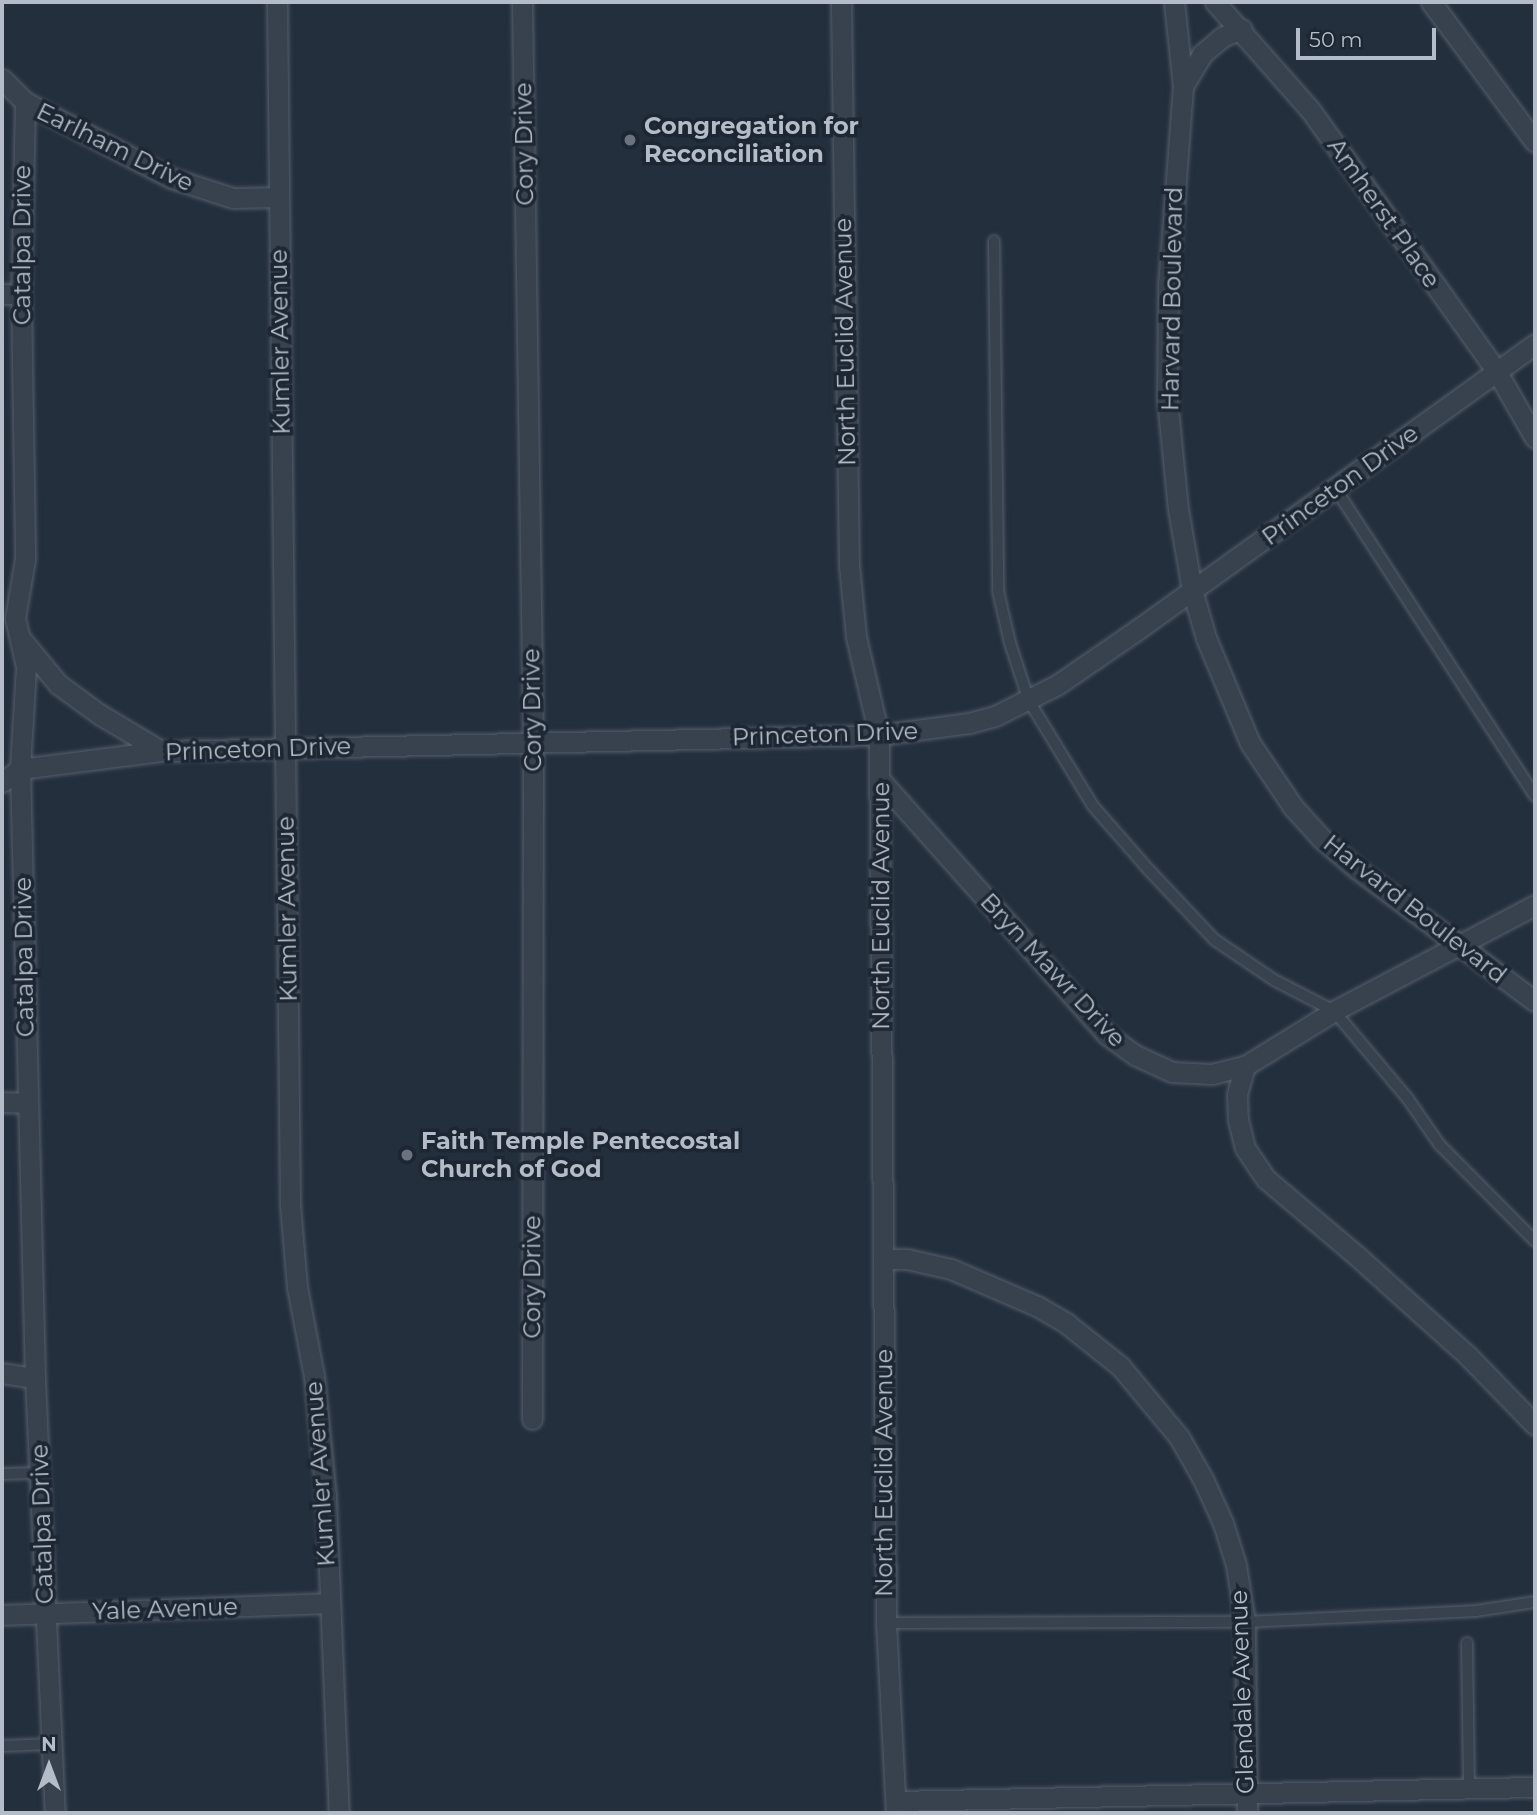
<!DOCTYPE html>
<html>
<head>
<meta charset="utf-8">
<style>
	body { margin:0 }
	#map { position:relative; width:1537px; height:1815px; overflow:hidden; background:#242f3e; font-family:Montserrat,sans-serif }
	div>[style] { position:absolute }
	.roads { filter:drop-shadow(0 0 2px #565f6c) drop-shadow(0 0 2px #565f6c) }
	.service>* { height:10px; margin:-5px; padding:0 5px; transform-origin:5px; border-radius:5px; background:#38414e }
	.minor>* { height:19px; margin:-9.5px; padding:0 9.5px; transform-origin:9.5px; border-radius:9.5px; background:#38414e }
	.dots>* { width:19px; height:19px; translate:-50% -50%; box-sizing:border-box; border:4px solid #1d2633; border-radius:50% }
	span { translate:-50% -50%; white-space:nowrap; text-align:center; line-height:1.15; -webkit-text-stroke:7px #1d2633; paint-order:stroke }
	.poi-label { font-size:24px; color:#b4bcc9; font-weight:700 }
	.left { translate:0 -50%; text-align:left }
	.street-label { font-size:24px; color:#b4bcc9 }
	.frame { position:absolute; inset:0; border:4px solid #b4bcc9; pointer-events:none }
	.north { position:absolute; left:14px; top:1731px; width:70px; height:70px; -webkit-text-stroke:5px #1d2633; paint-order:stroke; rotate:0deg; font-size:19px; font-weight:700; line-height:28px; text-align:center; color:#b4bcc9 }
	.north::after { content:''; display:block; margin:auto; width:24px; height:32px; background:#b4bcc9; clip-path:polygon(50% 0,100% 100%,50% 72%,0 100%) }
	.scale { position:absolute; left:1296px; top:28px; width:140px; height:32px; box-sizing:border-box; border:4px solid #b4bcc9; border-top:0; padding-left:9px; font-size:21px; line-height:24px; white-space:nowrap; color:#b4bcc9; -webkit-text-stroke:5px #1d2633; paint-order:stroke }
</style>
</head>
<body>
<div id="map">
	<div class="roads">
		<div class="service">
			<div style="left:994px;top:241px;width:350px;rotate:89.3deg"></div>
			<div style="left:998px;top:591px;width:53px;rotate:77deg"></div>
			<div style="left:1010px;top:643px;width:61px;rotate:71.9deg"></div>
			<div style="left:1029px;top:701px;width:123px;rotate:58.6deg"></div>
			<div style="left:1093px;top:806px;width:84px;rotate:48.9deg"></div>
			<div style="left:1148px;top:869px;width:98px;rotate:46.7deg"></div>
			<div style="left:1215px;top:940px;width:71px;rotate:34.1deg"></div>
			<div style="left:1274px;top:980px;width:68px;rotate:27.3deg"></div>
			<div style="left:1334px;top:1011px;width:115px;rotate:49.9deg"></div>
			<div style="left:1408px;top:1099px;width:55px;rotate:55.4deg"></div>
			<div style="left:1439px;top:1144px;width:136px;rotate:45.3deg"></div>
			<div style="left:1335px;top:488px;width:367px;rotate:57deg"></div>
			<div style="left:2px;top:1474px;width:38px;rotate:-2deg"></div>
			<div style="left:886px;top:1623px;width:359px;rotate:-0.2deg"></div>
			<div style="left:1245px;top:1622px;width:231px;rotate:-2.7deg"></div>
			<div style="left:1476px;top:1611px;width:60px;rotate:-8.7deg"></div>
			<div style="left:1467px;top:1643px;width:146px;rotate:89.2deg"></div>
			<div style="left:2px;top:1746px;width:50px;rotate:-2.3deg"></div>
		</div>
		<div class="minor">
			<div style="left:277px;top:2px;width:1203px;rotate:89.38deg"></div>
			<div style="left:290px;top:1205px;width:82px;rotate:85.1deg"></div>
			<div style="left:297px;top:1287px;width:91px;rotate:79.2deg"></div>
			<div style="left:314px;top:1376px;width:121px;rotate:84.3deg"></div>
			<div style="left:326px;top:1496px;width:317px;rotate:87.7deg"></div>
			<div style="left:522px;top:2px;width:740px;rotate:89.15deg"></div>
			<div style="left:533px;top:742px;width:677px;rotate:90.08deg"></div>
			<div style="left:841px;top:2px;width:563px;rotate:89.19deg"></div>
			<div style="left:849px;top:565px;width:72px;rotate:84.4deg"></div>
			<div style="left:856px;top:637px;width:101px;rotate:76.8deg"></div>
			<div style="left:879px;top:735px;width:888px;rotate:89.55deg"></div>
			<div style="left:886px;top:1623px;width:190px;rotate:87deg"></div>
			<div style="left:1174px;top:2px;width:84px;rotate:83.9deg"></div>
			<div style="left:1183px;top:86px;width:199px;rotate:94.3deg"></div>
			<div style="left:1168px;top:284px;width:115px;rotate:90.5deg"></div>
			<div style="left:1167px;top:399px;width:111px;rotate:84.3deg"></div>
			<div style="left:1178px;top:509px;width:82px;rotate:80.2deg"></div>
			<div style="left:1192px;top:590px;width:50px;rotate:73.7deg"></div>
			<div style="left:1206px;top:638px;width:114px;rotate:67.3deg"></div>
			<div style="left:1250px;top:743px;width:77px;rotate:56.1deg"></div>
			<div style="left:1293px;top:807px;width:43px;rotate:47.8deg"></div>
			<div style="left:1322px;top:839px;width:46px;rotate:40.6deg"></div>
			<div style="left:1357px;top:869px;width:222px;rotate:36.6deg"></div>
			<div style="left:1215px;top:2px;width:145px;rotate:48.6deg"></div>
			<div style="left:1311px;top:111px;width:320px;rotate:54.5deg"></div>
			<div style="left:1497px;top:372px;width:76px;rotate:60.1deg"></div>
			<div style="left:1431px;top:2px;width:174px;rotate:53.4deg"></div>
			<div style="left:2px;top:79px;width:33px;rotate:45deg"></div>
			<div style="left:25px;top:102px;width:165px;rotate:27.5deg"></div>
			<div style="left:171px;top:178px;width:65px;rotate:17.9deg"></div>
			<div style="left:233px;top:198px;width:45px;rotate:-1.3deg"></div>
			<div style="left:1183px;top:86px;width:37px;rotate:-59deg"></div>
			<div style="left:1202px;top:54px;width:26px;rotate:-40deg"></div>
			<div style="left:1222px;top:37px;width:21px;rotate:-23deg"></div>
			<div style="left:25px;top:102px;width:192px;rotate:91.2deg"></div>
			<div style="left:21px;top:294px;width:265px;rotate:89.1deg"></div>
			<div style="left:25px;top:559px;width:60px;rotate:99.6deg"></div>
			<div style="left:15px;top:618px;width:50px;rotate:77.3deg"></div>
			<div style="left:26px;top:667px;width:102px;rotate:93.4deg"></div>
			<div style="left:20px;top:769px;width:609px;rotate:88.59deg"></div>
			<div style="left:35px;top:1378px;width:435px;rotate:87.4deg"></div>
			<div style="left:2px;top:294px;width:19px"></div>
			<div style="left:21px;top:639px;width:58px;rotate:50.6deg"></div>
			<div style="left:58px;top:684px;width:51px;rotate:36.2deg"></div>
			<div style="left:99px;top:714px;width:72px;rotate:30.8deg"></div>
			<div style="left:880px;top:780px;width:340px;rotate:48.3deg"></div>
			<div style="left:1106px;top:1034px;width:36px;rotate:36deg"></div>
			<div style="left:1135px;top:1055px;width:41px;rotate:24.7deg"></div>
			<div style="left:1172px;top:1072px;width:40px;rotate:2.9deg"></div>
			<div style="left:1212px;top:1074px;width:34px;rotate:-14deg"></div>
			<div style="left:1245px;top:1066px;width:105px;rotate:-31.7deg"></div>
			<div style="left:1334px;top:1011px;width:227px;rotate:-27.8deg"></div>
			<div style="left:2px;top:782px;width:22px;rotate:-36deg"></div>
			<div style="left:20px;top:769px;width:142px;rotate:-7.3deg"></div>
			<div style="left:161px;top:751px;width:718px;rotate:-1.28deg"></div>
			<div style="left:879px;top:735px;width:91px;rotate:-7.6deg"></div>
			<div style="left:969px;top:723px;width:27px;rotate:-15deg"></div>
			<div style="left:995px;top:716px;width:69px;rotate:-26.6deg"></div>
			<div style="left:1057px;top:685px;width:97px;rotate:-34.5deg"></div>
			<div style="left:1137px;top:630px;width:490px;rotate:-35.7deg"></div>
			<div style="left:1245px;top:1066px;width:29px;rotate:106deg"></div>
			<div style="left:1237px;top:1094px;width:26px;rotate:88deg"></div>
			<div style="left:1238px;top:1120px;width:29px;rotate:76deg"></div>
			<div style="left:1245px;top:1148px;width:37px;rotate:56deg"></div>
			<div style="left:1266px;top:1179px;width:119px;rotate:40.2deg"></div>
			<div style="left:1357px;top:1256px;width:149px;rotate:42deg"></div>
			<div style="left:1468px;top:1356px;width:96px;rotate:45.8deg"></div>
			<div style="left:2px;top:1102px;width:26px;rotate:2deg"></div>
			<div style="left:883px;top:1259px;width:24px"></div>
			<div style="left:907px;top:1259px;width:45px;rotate:12.8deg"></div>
			<div style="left:951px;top:1269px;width:94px;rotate:23.3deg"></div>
			<div style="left:1037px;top:1306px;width:34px;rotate:30deg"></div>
			<div style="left:1066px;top:1323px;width:69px;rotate:38.5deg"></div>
			<div style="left:1120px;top:1366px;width:92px;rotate:50.3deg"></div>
			<div style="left:1179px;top:1437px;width:48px;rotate:60.3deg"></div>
			<div style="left:1203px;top:1479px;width:48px;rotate:65.6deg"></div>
			<div style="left:1223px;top:1523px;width:44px;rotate:72.8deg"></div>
			<div style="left:1236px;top:1565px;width:58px;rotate:81deg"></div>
			<div style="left:1245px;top:1622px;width:191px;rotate:89.4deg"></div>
			<div style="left:2px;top:1373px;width:33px;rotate:9deg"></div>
			<div style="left:2px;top:1615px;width:327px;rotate:-2.1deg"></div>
			<div style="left:896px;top:1801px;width:639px;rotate:-1.26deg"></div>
		</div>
	</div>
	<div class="dots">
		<div style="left:630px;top:140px;background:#6b7280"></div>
		<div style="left:407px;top:1155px;background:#6b7280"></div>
	</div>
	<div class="poi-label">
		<span class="left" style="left:644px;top:140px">Congregation for<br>Reconciliation</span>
		<span class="left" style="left:421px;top:1155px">Faith Temple Pentecostal<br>Church of God</span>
	</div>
	<div class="street-label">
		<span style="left:524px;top:144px;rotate:-91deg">Cory Drive</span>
		<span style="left:115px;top:147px;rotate:26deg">Earlham Drive</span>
		<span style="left:1384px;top:213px;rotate:55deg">Amherst Place</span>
		<span style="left:22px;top:245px;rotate:-90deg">Catalpa Drive</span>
		<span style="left:1172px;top:299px;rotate:-89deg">Harvard Boulevard</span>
		<span style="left:280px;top:342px;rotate:-91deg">Kumler Avenue</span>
		<span style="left:845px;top:342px;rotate:-91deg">North Euclid Avenue</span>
		<span style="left:1340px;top:485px;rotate:-36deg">Princeton Drive</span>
		<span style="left:532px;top:710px;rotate:-91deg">Cory Drive</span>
		<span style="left:825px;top:734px;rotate:-2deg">Princeton Drive</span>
		<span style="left:258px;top:749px;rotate:-2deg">Princeton Drive</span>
		<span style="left:881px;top:906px;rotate:-90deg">North Euclid Avenue</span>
		<span style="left:287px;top:909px;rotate:-91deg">Kumler Avenue</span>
		<span style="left:1415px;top:909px;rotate:38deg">Harvard Boulevard</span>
		<span style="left:24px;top:957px;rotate:-91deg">Catalpa Drive</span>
		<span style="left:1053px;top:970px;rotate:47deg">Bryn Mawr Drive</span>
		<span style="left:532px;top:1277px;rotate:-90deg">Cory Drive</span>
		<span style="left:884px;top:1473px;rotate:-90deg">North Euclid Avenue</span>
		<span style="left:320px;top:1474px;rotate:-94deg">Kumler Avenue</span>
		<span style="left:42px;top:1524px;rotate:-92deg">Catalpa Drive</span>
		<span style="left:165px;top:1609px;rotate:-2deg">Yale Avenue</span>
		<span style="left:1242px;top:1692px;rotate:-92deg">Glendale Avenue</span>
	</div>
	<div class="frame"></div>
	<div class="north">N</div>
	<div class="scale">50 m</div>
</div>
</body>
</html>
